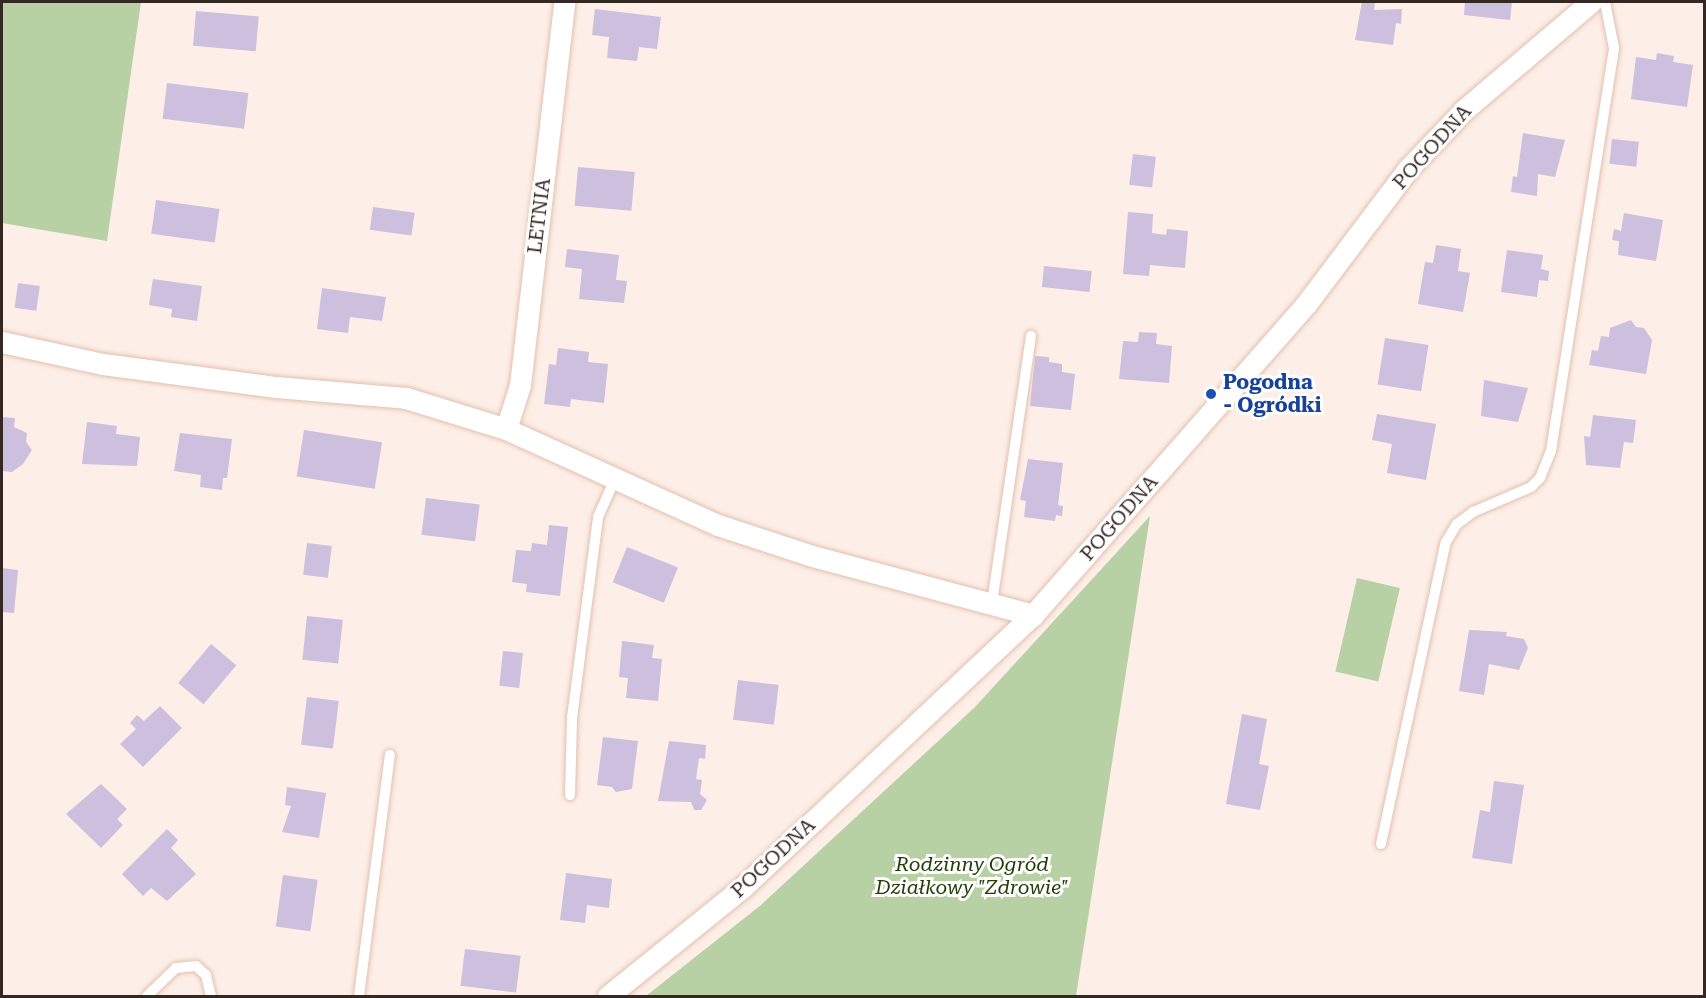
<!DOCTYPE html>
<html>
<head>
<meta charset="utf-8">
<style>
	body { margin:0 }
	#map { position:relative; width:1706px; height:998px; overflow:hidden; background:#fdeee7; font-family:"Roboto Serif",serif }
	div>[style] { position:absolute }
	.green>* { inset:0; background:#b7d0a4; transform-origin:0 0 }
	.building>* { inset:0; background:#cdbfde; transform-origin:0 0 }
	.roads { filter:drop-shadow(0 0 2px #e2c0af) drop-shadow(0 0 2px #e2c0af) }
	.lane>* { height:10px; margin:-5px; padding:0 5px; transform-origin:5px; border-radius:5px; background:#fff }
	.street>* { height:21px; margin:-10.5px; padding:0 10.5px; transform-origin:10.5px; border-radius:10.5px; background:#fff }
	.dots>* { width:16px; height:16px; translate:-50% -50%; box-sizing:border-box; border:3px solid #fff; border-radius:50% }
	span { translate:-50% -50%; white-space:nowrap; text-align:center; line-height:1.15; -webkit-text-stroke:6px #fff; paint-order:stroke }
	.street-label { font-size:20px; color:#352822 }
	.transit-label { font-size:20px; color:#164399; font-weight:700 }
	.left { translate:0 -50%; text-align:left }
	.park-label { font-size:20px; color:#243c08; font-style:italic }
	.frame { position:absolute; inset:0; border:3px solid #352822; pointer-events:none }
</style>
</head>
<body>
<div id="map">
	<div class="green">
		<div style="clip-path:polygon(2px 2px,141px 2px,107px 241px,2px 223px)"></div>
		<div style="clip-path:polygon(1150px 516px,1076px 996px,646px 996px,761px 905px,975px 707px)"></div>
		<div style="left:1357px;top:578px;width:44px;height:96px;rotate:13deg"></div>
	</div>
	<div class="building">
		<div style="clip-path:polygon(1362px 2px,1375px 2px,1374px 10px,1402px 9px,1401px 24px,1396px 23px,1393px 45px,1355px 40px)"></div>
		<div style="clip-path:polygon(1465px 2px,1512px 2px,1510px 20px,1464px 15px)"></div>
		<div style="clip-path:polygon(595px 9px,661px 17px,657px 49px,639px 47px,637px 61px,607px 58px,609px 37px,592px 35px)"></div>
		<div style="left:196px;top:11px;width:63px;height:35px;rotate:5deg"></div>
		<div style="clip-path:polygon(1657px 53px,1674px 56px,1673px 62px,1693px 65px,1687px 107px,1631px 99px,1636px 57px,1656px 60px)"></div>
		<div style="left:167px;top:83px;width:82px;height:36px;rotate:7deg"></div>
		<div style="clip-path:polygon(1523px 133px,1565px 140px,1555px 177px,1538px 174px,1537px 196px,1511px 192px,1513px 176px,1517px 177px)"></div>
		<div style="left:1612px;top:139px;width:27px;height:25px;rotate:6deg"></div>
		<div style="left:1133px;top:154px;width:23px;height:31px;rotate:7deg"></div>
		<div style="left:578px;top:167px;width:57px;height:39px;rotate:5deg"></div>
		<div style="left:156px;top:200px;width:64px;height:34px;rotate:8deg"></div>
		<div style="left:373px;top:207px;width:42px;height:23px;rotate:8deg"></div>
		<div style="clip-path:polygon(1128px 212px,1153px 214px,1152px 233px,1166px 235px,1167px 229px,1188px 231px,1185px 268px,1150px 265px,1149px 276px,1123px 274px)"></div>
		<div style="clip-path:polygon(1624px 213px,1663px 220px,1656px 261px,1618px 255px,1619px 241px,1612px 240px,1614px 229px,1621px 231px)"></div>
		<div style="clip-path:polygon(1436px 245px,1461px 249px,1458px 271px,1470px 273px,1463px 312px,1418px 304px,1425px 262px,1433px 263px)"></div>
		<div style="clip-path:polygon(567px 249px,619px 255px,616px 280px,627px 281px,624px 303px,579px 299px,582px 269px,565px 267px)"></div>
		<div style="clip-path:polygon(1507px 250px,1543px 255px,1541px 269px,1549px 271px,1548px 281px,1539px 280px,1537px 297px,1501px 292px)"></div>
		<div style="left:1044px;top:266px;width:48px;height:21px;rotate:6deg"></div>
		<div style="clip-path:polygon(153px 279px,202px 286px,197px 321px,171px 317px,172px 309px,149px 305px)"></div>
		<div style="left:18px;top:283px;width:22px;height:25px;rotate:8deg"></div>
		<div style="clip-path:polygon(322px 288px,386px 297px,382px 321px,350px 317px,348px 333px,317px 329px)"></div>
		<div style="clip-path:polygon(1631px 320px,1636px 327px,1644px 328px,1652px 340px,1646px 374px,1589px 365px,1592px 350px,1598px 351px,1601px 336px,1609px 337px,1610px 328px)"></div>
		<div style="clip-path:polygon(1139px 332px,1157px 333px,1156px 344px,1172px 346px,1169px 383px,1119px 379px,1123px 341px,1138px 342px)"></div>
		<div style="left:1385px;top:338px;width:44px;height:47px;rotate:9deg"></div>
		<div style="clip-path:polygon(558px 348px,589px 352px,588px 362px,608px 364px,604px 403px,571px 399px,570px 407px,544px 404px,549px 364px,556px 365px)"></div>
		<div style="clip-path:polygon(1035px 356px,1049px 357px,1049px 362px,1062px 364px,1062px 372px,1075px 374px,1071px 410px,1030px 406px)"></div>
		<div style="clip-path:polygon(1484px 380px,1528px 388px,1518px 422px,1481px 416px)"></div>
		<div style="clip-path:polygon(1377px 414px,1436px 424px,1426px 480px,1387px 473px,1392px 444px,1372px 440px)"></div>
		<div style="clip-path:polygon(1593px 415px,1636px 420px,1633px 443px,1624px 442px,1620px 468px,1586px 465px,1584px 436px,1590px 437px)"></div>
		<div style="clip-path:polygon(2px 417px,15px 418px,14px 427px,27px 433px,26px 442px,32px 450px,23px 464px,12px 472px,2px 471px)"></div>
		<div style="clip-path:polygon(87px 422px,117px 426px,116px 434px,140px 437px,137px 466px,82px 464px)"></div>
		<div style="left:304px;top:430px;width:79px;height:47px;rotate:9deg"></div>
		<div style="clip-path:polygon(180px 433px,232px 439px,227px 478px,223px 478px,222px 490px,200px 487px,201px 475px,174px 471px)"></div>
		<div style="clip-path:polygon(1028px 459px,1063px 463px,1058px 505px,1063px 506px,1062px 516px,1056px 515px,1055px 521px,1024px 517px,1026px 501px,1020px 500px)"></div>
		<div style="left:426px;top:498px;width:54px;height:37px;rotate:7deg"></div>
		<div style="clip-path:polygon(549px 525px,568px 527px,560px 596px,526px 592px,527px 584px,512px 582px,516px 550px,531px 551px,532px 543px,547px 545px)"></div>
		<div style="left:307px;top:543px;width:25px;height:32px;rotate:7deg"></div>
		<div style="left:627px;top:547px;width:55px;height:38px;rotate:22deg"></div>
		<div style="clip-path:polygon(2px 568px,18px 570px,14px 613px,2px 612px)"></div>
		<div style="left:307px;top:616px;width:36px;height:44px;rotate:6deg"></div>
		<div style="clip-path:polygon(1469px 630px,1507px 632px,1506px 636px,1524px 639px,1528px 648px,1519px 670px,1489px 664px,1484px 695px,1459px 691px)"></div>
		<div style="clip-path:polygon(622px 641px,654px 645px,652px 658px,662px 659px,658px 701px,626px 698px,628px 678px,619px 677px)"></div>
		<div style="left:211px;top:644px;width:33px;height:51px;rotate:40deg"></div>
		<div style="left:503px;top:651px;width:20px;height:35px;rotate:6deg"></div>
		<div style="left:738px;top:680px;width:41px;height:40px;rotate:7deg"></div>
		<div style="left:307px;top:697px;width:32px;height:48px;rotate:7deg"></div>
		<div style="clip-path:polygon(160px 706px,182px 728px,143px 767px,120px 744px,136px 729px,130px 723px,137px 715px,144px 721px)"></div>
		<div style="clip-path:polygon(1242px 714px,1267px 719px,1259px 764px,1269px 766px,1260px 810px,1226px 804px)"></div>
		<div style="clip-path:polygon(603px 737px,638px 741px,632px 789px,616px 792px,612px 787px,597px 785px)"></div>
		<div style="clip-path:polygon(669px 741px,706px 745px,705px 759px,699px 758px,696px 779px,702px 780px,700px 794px,707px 800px,701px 810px,694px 810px,691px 802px,658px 801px)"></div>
		<div style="clip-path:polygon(1494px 781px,1524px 785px,1512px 864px,1472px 858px,1480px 810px,1490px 812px)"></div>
		<div style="clip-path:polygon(101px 784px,127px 809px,117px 819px,123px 825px,101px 848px,66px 814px)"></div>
		<div style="clip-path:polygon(287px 787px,326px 793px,319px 838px,282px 832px,291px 806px,285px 805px)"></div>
		<div style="clip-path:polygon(167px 829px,178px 840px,171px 848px,196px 874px,167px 901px,151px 888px,143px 896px,122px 874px)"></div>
		<div style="clip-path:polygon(566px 873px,612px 879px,609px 908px,587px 905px,585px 923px,560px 920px)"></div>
		<div style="left:283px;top:875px;width:35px;height:52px;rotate:8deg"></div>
		<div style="left:465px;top:949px;width:56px;height:37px;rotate:7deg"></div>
	</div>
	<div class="roads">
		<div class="lane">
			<div style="left:992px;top:603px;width:270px;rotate:-81.7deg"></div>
			<div style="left:570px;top:795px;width:77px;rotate:-88.5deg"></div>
			<div style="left:572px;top:718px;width:203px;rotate:-82.6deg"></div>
			<div style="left:598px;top:517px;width:42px;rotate:-65.9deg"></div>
			<div style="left:1381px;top:844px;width:309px;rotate:-77.9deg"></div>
			<div style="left:1446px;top:542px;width:21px;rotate:-59deg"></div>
			<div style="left:1457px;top:524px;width:20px;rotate:-37deg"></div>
			<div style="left:1473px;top:512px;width:63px;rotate:-23.3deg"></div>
			<div style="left:1531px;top:487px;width:13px;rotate:-45deg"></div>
			<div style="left:1540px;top:478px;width:29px;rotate:-68deg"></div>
			<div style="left:1551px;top:451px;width:408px;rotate:-81.1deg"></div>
			<div style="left:1614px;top:48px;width:47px;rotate:-101.1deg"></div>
			<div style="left:147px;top:996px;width:40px;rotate:-44deg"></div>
			<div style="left:176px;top:968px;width:20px;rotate:-6deg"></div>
			<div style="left:196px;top:966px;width:13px;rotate:42deg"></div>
			<div style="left:206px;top:975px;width:22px;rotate:77deg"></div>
			<div style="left:359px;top:996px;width:243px;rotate:-82.7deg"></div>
		</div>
		<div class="street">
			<div style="left:2px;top:342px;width:103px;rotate:12.3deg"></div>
			<div style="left:103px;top:364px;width:175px;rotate:7.6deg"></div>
			<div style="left:276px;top:387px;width:130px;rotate:4.8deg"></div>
			<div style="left:406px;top:398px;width:105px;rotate:17.2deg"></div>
			<div style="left:506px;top:429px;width:233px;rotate:24.4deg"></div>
			<div style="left:718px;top:525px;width:96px;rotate:18.2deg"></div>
			<div style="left:809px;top:555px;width:232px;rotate:15deg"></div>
			<div style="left:506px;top:429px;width:46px;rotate:-72.3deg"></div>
			<div style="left:520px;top:385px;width:386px;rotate:-83.4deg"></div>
			<div style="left:608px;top:996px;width:172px;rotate:-38.9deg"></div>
			<div style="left:742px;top:888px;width:399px;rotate:-43.2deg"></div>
			<div style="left:1033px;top:615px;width:415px;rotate:-48.7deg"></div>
			<div style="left:1307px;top:303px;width:168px;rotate:-53deg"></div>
			<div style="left:1408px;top:169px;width:81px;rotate:-46.5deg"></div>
			<div style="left:1464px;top:110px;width:167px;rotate:-40.4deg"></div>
		</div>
	</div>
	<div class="dots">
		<div style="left:1211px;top:394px;background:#1a4fb4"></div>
	</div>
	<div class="street-label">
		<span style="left:1432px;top:147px;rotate:-48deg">POGODNA</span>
		<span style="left:539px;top:216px;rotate:-83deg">LETNIA</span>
		<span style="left:1119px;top:518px;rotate:-49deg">POGODNA</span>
		<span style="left:773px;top:858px;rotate:-43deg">POGODNA</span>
	</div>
	<div class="transit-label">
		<span class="left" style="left:1223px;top:394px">Pogodna<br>- Ogródki</span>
	</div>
	<div class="park-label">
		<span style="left:972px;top:876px">Rodzinny Ogród<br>Działkowy "Zdrowie"</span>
	</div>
	<div class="frame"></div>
</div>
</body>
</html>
